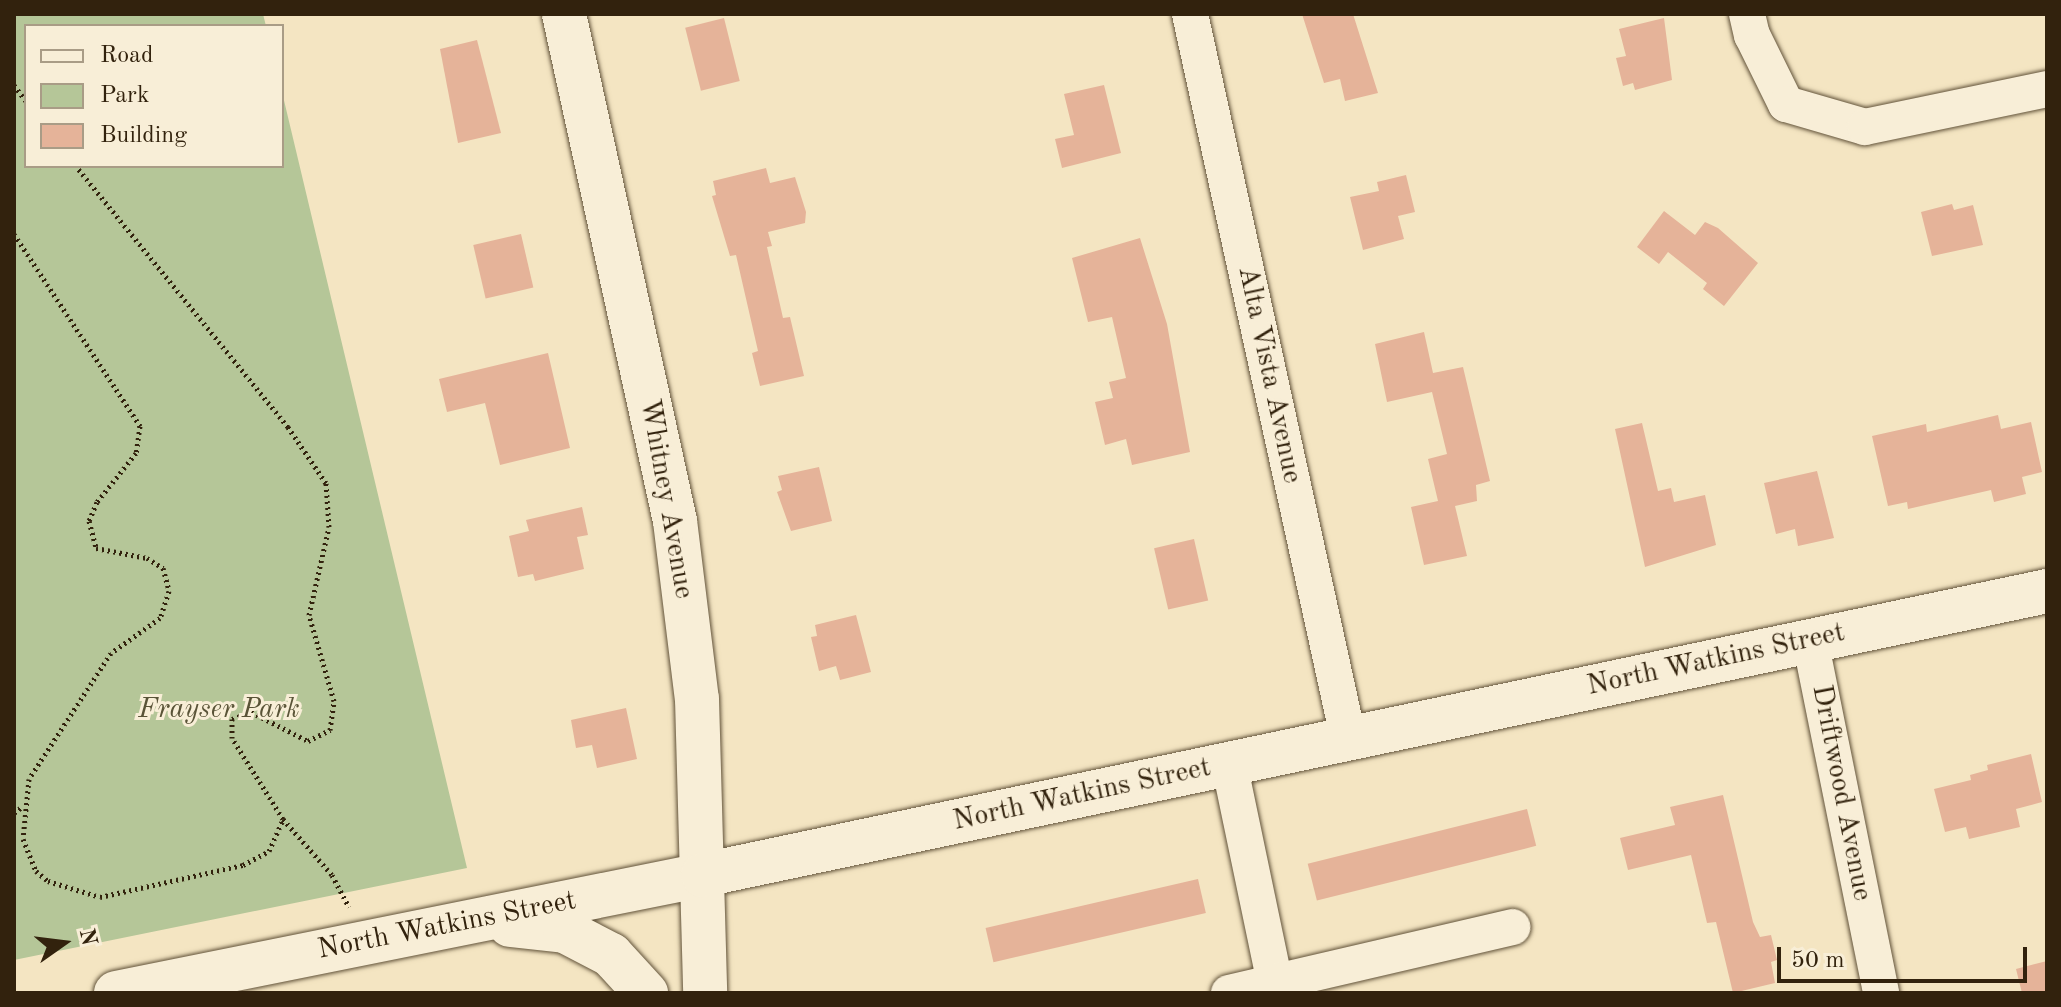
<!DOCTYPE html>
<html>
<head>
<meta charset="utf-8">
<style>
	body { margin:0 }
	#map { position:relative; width:2061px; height:1007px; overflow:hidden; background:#f4e5c2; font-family:"Old Standard TT",serif }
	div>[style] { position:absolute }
	.green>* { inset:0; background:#b5c698 }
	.building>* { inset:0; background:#e5b399; transform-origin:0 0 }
	.path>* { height:5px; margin-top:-2.5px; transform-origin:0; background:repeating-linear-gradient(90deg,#32220d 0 2px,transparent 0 6px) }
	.roads { filter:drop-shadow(0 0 2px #62533a) drop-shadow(0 0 2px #62533a) }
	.street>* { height:36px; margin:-18px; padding:0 18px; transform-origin:18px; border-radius:18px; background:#f8eed7 }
	.secondary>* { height:44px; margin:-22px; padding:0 22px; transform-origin:22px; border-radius:22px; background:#f8eed7 }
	span { translate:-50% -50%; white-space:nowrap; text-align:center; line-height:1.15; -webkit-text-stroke:6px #f8eed7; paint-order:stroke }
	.street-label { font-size:28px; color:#32220d }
	.park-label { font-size:28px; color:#595337; font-style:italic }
	.frame { position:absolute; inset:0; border:16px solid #32220d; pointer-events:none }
	.legend { position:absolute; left:24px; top:24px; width:260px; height:144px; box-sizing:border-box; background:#f8eed7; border:2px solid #a99c86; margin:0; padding:10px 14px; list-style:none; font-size:24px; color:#32220d }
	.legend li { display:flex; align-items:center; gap:16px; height:40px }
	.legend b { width:40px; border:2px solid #a99c86 }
	.north { position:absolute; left:24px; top:903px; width:80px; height:80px; -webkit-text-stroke:6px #f8eed7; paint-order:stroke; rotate:76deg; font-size:22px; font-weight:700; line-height:32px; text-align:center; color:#32220d }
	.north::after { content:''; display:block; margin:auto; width:28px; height:36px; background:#32220d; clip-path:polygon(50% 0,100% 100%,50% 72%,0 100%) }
	.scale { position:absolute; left:1777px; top:947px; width:250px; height:36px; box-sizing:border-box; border:4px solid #32220d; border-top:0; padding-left:10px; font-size:24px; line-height:28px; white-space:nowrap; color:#32220d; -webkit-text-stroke:6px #f8eed7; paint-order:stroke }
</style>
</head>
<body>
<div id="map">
	<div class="green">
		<div style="clip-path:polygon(14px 14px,263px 14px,266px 26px,26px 26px,26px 166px,282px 166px,282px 92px,467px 868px,14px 960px)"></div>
	</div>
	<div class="building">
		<div style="clip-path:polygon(1302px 14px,1353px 14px,1378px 93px,1345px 101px,1340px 79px,1324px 83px)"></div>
		<div style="left:724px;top:18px;width:65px;height:40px;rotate:76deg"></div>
		<div style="clip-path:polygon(1664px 18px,1672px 80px,1635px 90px,1633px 83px,1623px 86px,1616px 58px,1626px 56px,1619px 29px)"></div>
		<div style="clip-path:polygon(477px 40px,501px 133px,458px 143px,440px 49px)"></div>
		<div style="clip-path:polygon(1104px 85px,1121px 153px,1062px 168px,1055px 139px,1074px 135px,1064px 94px)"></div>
		<div style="clip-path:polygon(766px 168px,770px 183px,795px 177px,806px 212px,805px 223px,768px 232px,772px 246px,767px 247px,783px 318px,790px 317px,804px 376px,760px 386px,752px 353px,758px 351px,736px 255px,730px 256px,712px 196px,716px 195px,713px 181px)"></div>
		<div style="clip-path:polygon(1406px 175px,1415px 212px,1398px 216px,1404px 239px,1363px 250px,1350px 197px,1379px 191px,1377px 182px)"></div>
		<div style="clip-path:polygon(1952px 204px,1954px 210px,1973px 205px,1983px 245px,1932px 256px,1921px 212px)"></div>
		<div style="clip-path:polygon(1664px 211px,1695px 235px,1705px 222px,1718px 228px,1758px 263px,1724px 306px,1703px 289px,1707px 283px,1668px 252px,1659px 264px,1637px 247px)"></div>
		<div style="left:521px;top:234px;width:55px;height:49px;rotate:77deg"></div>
		<div style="clip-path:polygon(1140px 238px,1167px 324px,1190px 452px,1132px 465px,1126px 439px,1105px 445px,1095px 402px,1113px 398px,1109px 382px,1126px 378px,1112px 317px,1088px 322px,1072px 258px)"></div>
		<div style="clip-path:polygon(1424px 332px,1433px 373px,1463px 367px,1490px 481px,1476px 485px,1477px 501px,1455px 506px,1467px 556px,1424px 565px,1411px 507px,1438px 501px,1428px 459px,1447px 454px,1432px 392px,1387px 402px,1375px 344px)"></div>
		<div style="clip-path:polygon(548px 353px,570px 448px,500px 465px,485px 403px,447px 412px,439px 379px)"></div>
		<div style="clip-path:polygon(1998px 415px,2001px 429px,2031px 422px,2042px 472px,2022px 477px,2026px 494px,1994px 502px,1991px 490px,1908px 509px,1907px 502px,1888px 506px,1872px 436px,1926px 424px,1927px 432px)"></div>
		<div style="clip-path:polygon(1642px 423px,1658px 491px,1671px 488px,1674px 502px,1705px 495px,1716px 545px,1645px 567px,1615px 429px)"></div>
		<div style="clip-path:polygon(819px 467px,832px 521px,791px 531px,777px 492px,782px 490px,778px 476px)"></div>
		<div style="clip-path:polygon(1817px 471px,1834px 538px,1798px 546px,1795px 529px,1776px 534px,1764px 483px)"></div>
		<div style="clip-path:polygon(582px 507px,588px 535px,577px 537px,584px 569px,535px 581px,533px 574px,518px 577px,509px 536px,529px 531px,526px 520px)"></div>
		<div style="left:1194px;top:539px;width:63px;height:41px;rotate:77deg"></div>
		<div style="clip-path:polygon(856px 615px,871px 672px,840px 680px,836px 666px,819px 671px,811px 637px,817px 636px,815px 625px)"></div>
		<div style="clip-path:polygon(626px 708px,637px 759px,597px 768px,592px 745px,576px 748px,571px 720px)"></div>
		<div style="clip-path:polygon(2031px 754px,2042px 802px,2016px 809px,2020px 827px,1969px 839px,1966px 827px,1945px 832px,1934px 789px,1971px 780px,1970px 775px,1988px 770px,1987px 765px)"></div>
		<div style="clip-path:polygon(1723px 795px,1753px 922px,1760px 937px,1771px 935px,1777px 960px,1771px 962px,1775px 983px,1733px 993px,1716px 922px,1707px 923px,1691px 855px,1628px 870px,1620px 838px,1675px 825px,1670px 807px)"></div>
		<div style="left:1527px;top:809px;width:38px;height:226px;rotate:76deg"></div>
		<div style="left:1198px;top:879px;width:35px;height:218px;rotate:77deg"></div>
		<div style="clip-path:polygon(2047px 961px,2047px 993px,2022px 993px,2016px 969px)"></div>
	</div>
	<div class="path">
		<div style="left:14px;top:85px;width:20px;rotate:53deg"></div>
		<div style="left:14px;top:234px;width:230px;rotate:56.7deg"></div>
		<div style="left:140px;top:426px;width:27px;rotate:98deg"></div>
		<div style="left:136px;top:453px;width:63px;rotate:128.5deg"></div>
		<div style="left:97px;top:502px;width:21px;rotate:113deg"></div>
		<div style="left:89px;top:521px;width:28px;rotate:75deg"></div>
		<div style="left:96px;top:548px;width:52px;rotate:11.1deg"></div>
		<div style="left:147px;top:558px;width:19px;rotate:32deg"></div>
		<div style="left:163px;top:568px;width:24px;rotate:75deg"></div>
		<div style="left:169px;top:591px;width:28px;rotate:108deg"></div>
		<div style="left:160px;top:618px;width:60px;rotate:144.5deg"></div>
		<div style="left:111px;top:653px;width:150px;rotate:123.1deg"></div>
		<div style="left:29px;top:779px;width:60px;rotate:95.7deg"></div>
		<div style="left:23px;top:839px;width:35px;rotate:68deg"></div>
		<div style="left:36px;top:871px;width:16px;rotate:40deg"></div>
		<div style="left:48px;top:881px;width:54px;rotate:17.1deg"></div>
		<div style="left:100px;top:897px;width:147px;rotate:-12.6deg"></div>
		<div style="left:243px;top:865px;width:30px;rotate:-28deg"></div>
		<div style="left:269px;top:851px;width:35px;rotate:-66deg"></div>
		<div style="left:283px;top:819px;width:96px;rotate:-122.2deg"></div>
		<div style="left:232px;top:738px;width:19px;rotate:-90deg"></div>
		<div style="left:232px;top:719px;width:20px;rotate:-20deg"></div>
		<div style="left:251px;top:712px;width:64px;rotate:27deg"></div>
		<div style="left:308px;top:741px;width:25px;rotate:-27deg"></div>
		<div style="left:330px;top:730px;width:29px;rotate:-82deg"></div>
		<div style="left:334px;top:701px;width:90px;rotate:-106.2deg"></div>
		<div style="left:309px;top:615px;width:90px;rotate:-77.2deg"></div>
		<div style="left:329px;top:527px;width:44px;rotate:-93.9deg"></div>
		<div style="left:326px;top:483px;width:68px;rotate:-124.2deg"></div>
		<div style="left:288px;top:427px;width:336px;rotate:-129.1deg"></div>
		<div style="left:14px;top:813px;width:11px;rotate:-38deg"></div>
		<div style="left:283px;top:819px;width:74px;rotate:48.8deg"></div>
		<div style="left:332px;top:875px;width:36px;rotate:62deg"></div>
	</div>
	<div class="roads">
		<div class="street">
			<div style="left:1190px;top:14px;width:740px;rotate:77.67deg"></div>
			<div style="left:1747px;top:14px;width:22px;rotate:77deg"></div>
			<div style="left:1752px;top:35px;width:77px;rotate:63.8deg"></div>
			<div style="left:1786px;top:104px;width:82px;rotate:16.2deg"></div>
			<div style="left:1865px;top:127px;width:186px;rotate:-11.8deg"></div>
			<div style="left:1810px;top:640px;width:360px;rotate:78.6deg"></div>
			<div style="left:1229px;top:763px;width:235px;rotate:78.2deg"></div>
			<div style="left:1229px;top:993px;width:291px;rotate:-13.1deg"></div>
		</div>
		<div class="secondary">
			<div style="left:564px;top:14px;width:519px;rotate:77.65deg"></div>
			<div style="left:675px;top:521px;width:179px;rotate:83deg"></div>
			<div style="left:697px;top:699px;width:294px;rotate:88.4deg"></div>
			<div style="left:510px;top:925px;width:55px;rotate:6.2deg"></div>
			<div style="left:565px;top:931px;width:52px;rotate:27.6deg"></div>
			<div style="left:611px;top:955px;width:52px;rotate:47.4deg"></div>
			<div style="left:116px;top:993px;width:599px;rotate:-11.37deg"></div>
			<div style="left:703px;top:875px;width:1374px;rotate:-11.93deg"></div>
		</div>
	</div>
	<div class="street-label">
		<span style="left:1269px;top:375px;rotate:78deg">Alta Vista Avenue</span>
		<span style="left:666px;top:499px;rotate:80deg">Whitney Avenue</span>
		<span style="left:1716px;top:660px;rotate:-12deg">North Watkins Street</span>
		<span style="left:1841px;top:793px;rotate:79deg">Driftwood Avenue</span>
		<span style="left:1082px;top:795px;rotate:-12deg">North Watkins Street</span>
		<span style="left:447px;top:926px;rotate:-11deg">North Watkins Street</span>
	</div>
	<div class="park-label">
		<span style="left:219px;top:710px">Frayser Park</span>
	</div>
	<div class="frame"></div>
	<ul class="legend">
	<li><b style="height:10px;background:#f8eed7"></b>Road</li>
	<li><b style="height:22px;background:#b5c698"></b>Park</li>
	<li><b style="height:22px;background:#e5b399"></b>Building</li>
	</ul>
	<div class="north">N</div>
	<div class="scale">50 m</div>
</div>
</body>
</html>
